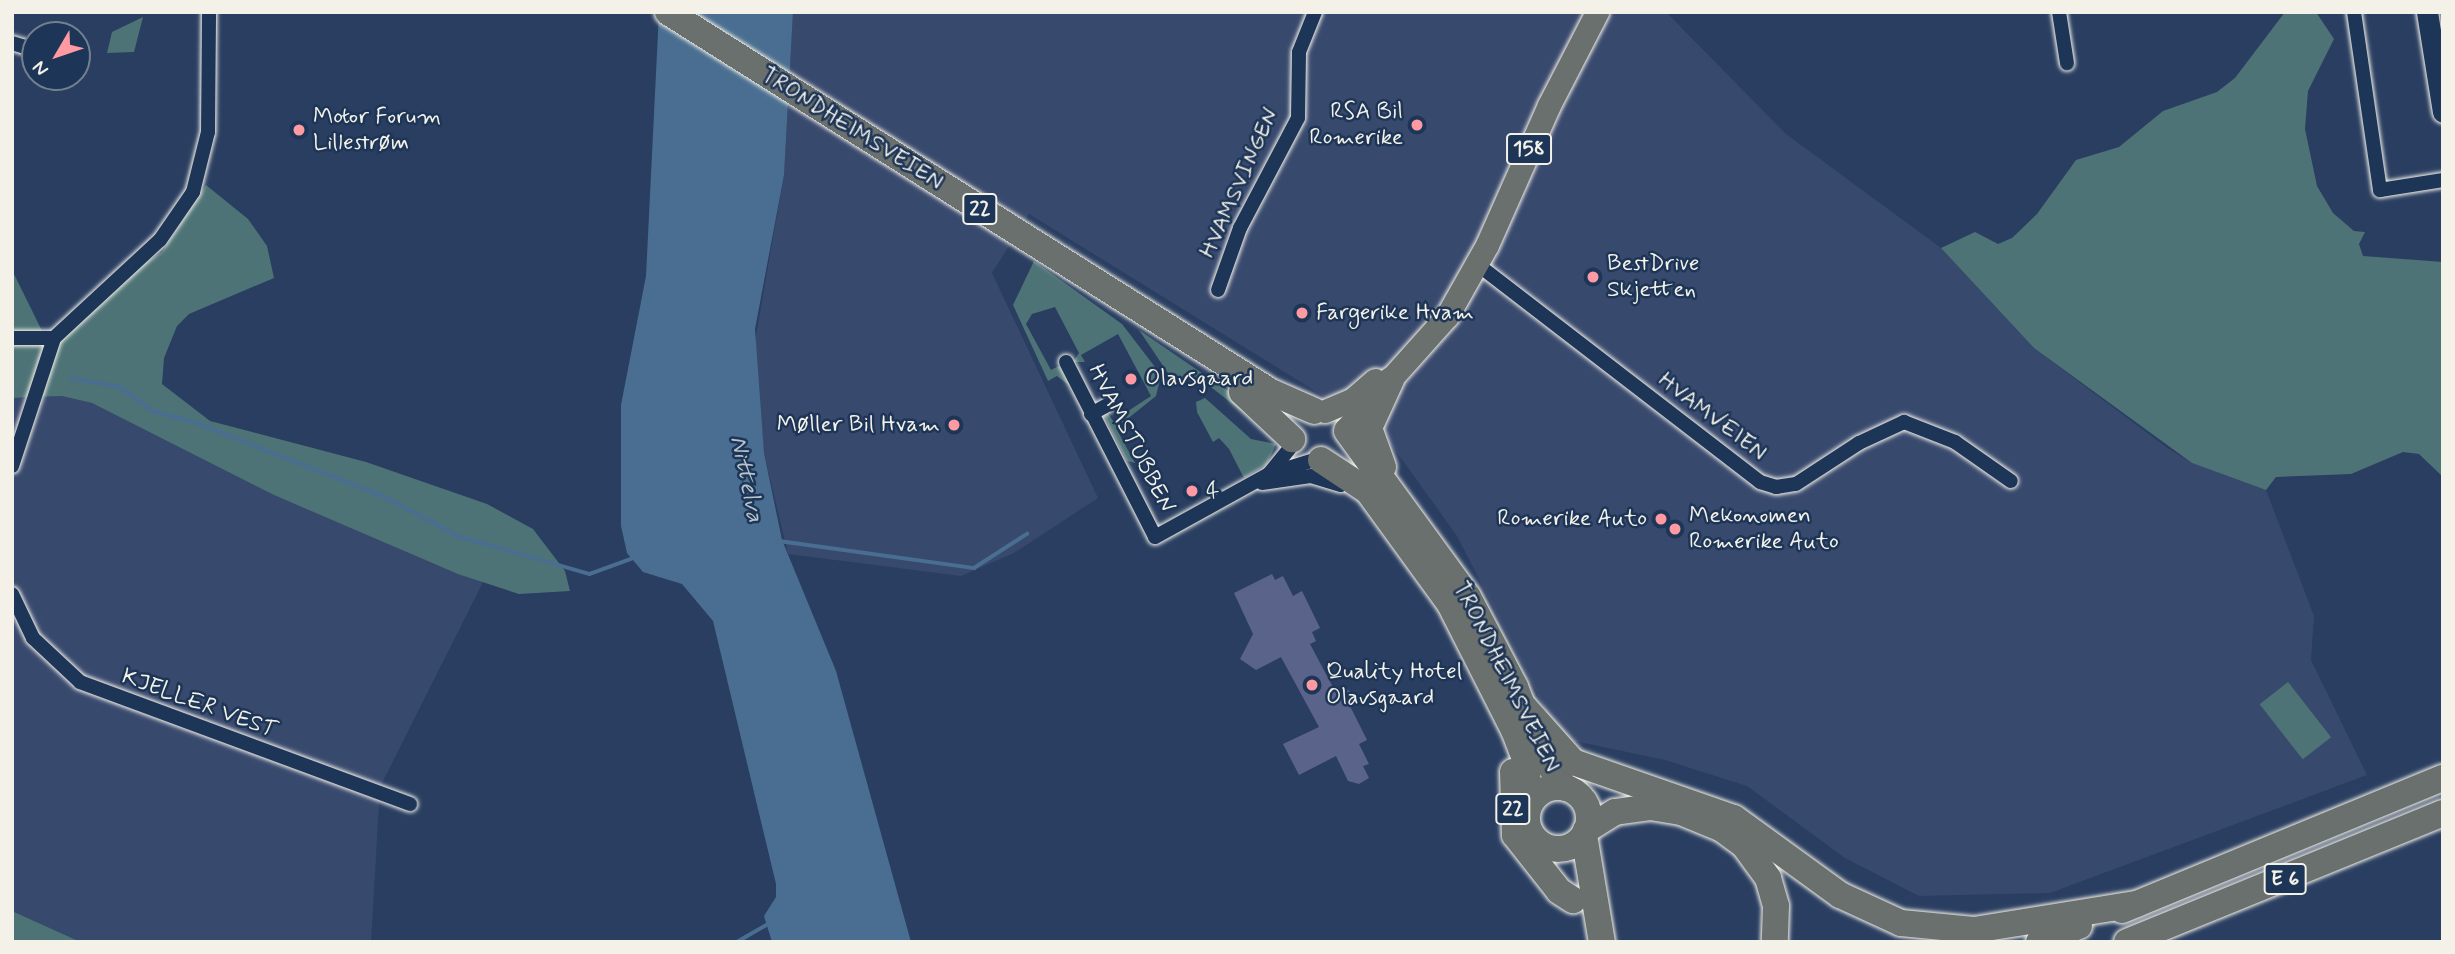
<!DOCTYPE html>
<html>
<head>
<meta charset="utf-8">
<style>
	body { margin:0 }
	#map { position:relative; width:2455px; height:954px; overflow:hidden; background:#293e61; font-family:Mynerve,sans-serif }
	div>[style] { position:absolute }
	.built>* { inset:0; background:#38496e }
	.green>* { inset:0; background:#4d7376; transform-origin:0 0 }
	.water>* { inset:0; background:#496e91 }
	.stream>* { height:3.5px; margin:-1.75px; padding:0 1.75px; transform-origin:1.75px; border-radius:1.75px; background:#496e91 }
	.building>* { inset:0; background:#5a648b }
	.roads { filter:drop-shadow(0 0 2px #f4f1e8) drop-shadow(0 0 2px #f4f1e8) }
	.street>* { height:14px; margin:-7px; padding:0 7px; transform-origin:7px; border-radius:7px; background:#1d3557 }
	.secondary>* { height:21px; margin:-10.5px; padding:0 10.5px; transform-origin:10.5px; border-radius:10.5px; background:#1d3557 }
	.primary>* { height:23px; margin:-11.5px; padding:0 11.5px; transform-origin:11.5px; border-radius:11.5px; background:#6a706d }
	.highway>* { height:26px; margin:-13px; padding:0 13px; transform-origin:13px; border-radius:13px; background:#6a706d }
	.highway>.ring { margin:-13px; padding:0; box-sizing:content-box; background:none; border:26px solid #6a706d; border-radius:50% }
	.dots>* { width:19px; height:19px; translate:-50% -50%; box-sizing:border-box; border:4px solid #1d3557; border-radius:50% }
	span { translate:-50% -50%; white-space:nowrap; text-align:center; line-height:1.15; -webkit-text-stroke:5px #1d3557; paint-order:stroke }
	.shield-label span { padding:2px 5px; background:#1d3557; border:2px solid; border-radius:5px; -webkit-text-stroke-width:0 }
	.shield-label { font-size:21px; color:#f4f1e8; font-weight:700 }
	.poi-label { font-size:23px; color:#f4f1e8 }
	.right { translate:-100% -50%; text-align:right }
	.left { translate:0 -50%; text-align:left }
	.street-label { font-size:23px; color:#f4f1e8 }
	.water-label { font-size:24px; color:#b8c3ca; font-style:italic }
	.frame { position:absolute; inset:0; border:14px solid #f4f1e8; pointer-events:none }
	.north { position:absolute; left:21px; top:21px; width:70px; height:70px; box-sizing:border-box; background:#1d3557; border:2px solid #738091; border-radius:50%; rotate:231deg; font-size:19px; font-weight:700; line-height:28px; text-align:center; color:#f4f1e8 }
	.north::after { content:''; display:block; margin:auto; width:24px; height:32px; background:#ff9aa2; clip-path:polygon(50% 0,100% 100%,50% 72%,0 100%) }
</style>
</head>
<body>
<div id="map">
	<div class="built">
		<div style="clip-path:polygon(793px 12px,1666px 12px,1786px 134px,1941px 248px,2034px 348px,2166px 447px,2192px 463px,2266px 490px,2314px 616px,2311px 660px,2367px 775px,2050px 893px,1919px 896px,1845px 858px,1747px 786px,1665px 760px,1560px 738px,1457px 536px,1383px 433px,1029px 214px,992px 273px,1098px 498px,1014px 553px,961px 576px,788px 554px,764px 453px,754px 347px,784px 175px)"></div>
		<div style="clip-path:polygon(62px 396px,92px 403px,274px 495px,483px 582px,380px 787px,371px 942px,81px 942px,12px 911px,12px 398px)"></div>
	</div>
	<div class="green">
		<div style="clip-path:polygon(2285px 12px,2316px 12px,2334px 39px,2308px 91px,2305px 129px,2317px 186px,2333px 213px,2354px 231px,2365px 232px,2359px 244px,2363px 256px,2443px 262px,2443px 477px,2419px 454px,2403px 452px,2351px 474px,2276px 477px,2266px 490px,2192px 463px,2034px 348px,1941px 248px,1975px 232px,1998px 244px,2012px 238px,2037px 214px,2076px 160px,2119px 147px,2163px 111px,2217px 92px,2235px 78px)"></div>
		<div style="clip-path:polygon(143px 17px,134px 52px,107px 53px,112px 32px)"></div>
		<div style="clip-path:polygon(206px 185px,248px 219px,267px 246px,274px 278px,189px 314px,177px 326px,164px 358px,162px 384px,210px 421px,366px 462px,487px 504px,533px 529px,565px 571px,570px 591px,519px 594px,458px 574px,274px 495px,92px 403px,62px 396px,12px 398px,12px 270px,48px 343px,124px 277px,162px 252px)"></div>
		<div style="clip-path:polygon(1034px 261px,1122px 324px,1155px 367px,1160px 380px,1156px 396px,1116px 428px,1135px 463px,1127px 461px,1103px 414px,1107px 412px,1113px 421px,1151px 396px,1118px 334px,1081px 355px,1085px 362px,1073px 362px,1079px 353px,1055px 307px,1032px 314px,1026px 324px,1051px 370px,1059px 366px,1070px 386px,1057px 376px,1048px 381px,1013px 305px)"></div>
		<div style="clip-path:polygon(1139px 330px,1237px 397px,1265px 429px,1203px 381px,1172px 379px)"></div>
		<div style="clip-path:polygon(1205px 398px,1251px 439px,1276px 444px,1267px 464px,1244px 478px,1229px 449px,1219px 438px,1213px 442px,1197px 412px,1196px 402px)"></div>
		<div style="left:2288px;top:682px;width:70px;height:36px;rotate:52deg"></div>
		<div style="clip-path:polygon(12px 911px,74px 939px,81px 942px,12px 942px)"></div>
	</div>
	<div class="water">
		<div style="clip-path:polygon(659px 12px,793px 12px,784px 175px,755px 329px,764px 453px,782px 540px,836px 671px,911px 942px,772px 942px,764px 916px,776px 897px,776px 884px,713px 621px,682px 584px,643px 572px,627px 553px,621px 526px,621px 405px,646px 276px)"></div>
	</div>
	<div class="stream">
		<div style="left:71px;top:378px;width:50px;rotate:10.4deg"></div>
		<div style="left:120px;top:387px;width:41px;rotate:36deg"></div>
		<div style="left:153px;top:411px;width:46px;rotate:15.3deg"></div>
		<div style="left:197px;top:423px;width:204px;rotate:21.5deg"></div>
		<div style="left:387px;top:498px;width:81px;rotate:28.2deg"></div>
		<div style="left:458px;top:536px;width:137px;rotate:16.1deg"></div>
		<div style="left:590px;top:574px;width:44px;rotate:-20.1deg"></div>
		<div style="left:779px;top:541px;width:197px;rotate:7.9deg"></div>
		<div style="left:974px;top:568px;width:63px;rotate:-32.7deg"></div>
		<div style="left:650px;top:942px;width:20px"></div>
		<div style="left:737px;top:942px;width:36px;rotate:-30deg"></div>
	</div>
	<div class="building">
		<div style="clip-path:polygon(1272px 574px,1275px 580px,1283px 576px,1293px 596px,1302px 591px,1320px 628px,1312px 632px,1316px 641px,1310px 644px,1335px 691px,1345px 688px,1354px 694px,1351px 708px,1367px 740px,1359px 744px,1369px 764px,1363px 766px,1369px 778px,1359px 784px,1348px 781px,1336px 756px,1299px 775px,1283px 744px,1319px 727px,1281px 657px,1256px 670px,1240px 659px,1253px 634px,1234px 593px)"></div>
	</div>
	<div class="roads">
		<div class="street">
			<div style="left:2059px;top:12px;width:52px;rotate:81.1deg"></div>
			<div style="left:2354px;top:12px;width:180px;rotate:81.7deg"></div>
			<div style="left:2380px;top:190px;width:64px;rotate:-9deg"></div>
			<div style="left:12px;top:43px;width:24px;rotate:17deg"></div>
			<div style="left:1477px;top:264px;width:357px;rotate:37.6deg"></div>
			<div style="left:1760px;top:482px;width:17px;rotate:17deg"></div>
			<div style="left:1776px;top:487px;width:20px;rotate:-9deg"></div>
			<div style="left:1796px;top:484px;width:75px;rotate:-33.1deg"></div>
			<div style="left:1859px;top:443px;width:50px;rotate:-25deg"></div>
			<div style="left:1904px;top:422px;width:55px;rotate:21.4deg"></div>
			<div style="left:1955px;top:442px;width:68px;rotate:34.9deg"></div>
			<div style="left:1218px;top:290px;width:66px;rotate:-70.5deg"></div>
			<div style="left:1240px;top:228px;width:124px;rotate:-62.2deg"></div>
			<div style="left:1298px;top:118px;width:66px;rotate:-89.1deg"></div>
			<div style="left:1299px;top:52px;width:43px;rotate:-68.2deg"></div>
			<div style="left:12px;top:338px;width:42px"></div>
			<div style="left:1066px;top:362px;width:196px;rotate:63deg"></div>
			<div style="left:1155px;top:537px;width:130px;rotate:-28.9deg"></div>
			<div style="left:1269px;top:474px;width:44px;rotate:-17.2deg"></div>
			<div style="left:1091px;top:414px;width:18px;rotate:-29deg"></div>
			<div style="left:12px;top:466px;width:135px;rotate:-71.8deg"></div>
			<div style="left:54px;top:338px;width:144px;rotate:-42.8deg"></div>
			<div style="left:160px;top:240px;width:58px;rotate:-55.5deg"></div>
			<div style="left:193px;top:192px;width:62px;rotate:-76deg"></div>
			<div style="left:208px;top:132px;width:120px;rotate:-89.5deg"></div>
			<div style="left:1269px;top:474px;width:38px;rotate:-51deg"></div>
			<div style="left:1262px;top:483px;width:49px;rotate:-8.1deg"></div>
			<div style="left:1311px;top:476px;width:31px;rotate:17deg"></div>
			<div style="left:12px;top:594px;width:49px;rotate:64.5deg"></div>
			<div style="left:33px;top:638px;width:64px;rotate:43.1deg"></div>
			<div style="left:80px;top:682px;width:352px;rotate:20.3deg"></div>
		</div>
		<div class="secondary">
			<div style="left:2427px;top:12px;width:101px;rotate:80.9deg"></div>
		</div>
		<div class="primary">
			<div style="left:1325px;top:411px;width:30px;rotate:-23deg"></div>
			<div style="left:1353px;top:399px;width:29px;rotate:-41deg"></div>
			<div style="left:1346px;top:429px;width:152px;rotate:-48.2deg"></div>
			<div style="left:1447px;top:316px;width:81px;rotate:-60.6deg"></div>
			<div style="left:1487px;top:245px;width:153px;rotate:-66.1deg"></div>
			<div style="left:1549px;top:105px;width:105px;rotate:-62.7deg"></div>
		</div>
		<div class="highway">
			<div style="left:668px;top:12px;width:713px;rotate:32.22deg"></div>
			<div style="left:1271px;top:392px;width:47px;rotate:23.8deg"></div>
			<div style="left:1242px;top:392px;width:69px;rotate:43.2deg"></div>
			<div style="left:1347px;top:431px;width:205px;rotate:53.9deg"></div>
			<div style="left:1468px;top:597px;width:102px;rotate:62.4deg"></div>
			<div style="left:1515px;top:687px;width:71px;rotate:68.5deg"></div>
			<div style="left:1541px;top:753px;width:42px;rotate:55.6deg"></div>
			<div style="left:1321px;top:460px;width:56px;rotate:33.4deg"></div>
			<div style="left:1368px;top:491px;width:140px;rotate:54deg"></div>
			<div style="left:1450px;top:604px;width:141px;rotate:63.1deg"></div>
			<div style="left:1514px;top:730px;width:34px;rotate:69deg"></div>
			<div style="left:1526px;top:762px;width:41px;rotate:84.4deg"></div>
			<div style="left:1383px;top:467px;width:41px;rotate:-109.7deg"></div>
			<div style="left:1369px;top:428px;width:53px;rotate:-65.4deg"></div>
			<div style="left:1524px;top:707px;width:74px;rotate:48.3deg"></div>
			<div style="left:1573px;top:762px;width:170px;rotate:19.2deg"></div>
			<div style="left:1734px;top:818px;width:131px;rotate:36deg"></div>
			<div style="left:1840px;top:895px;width:67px;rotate:24.7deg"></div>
			<div style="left:1901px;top:923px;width:73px;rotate:5.5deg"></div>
			<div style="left:1974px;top:930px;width:165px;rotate:-9.1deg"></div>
			<div style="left:1513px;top:772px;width:63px;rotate:88.2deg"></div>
			<div style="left:1515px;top:835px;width:71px;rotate:51.8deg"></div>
			<div style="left:1559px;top:891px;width:17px;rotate:33deg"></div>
			<div class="ring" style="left:1527px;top:787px;width:36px;height:36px"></div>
			<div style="left:1586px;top:830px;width:34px;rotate:-32deg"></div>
			<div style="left:1615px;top:812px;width:35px;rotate:-8deg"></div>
			<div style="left:1650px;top:807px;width:31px;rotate:9deg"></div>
			<div style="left:1681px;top:812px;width:44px;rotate:22.5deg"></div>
			<div style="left:1722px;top:829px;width:27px;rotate:36deg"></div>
			<div style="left:1744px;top:845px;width:41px;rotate:54deg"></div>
			<div style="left:1768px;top:878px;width:29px;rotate:74deg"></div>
			<div style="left:1776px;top:906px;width:36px;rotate:92deg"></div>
			<div style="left:1584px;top:835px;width:109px;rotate:80.5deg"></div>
			<div style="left:2122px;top:910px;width:347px;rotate:-22.4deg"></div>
			<div style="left:2039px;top:942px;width:43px;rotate:-21.8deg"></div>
			<div style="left:2127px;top:942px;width:341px;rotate:-22.2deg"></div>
		</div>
	</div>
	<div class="dots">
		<div style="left:1417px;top:125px;background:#ff9aa2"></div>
		<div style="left:299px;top:130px;background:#ff9aa2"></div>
		<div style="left:1593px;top:277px;background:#ff9aa2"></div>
		<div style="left:1302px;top:313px;background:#ff9aa2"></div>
		<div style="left:1131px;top:379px;background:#ff9aa2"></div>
		<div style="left:954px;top:425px;background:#ff9aa2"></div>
		<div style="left:1192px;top:491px;background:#ff9aa2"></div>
		<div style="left:1661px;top:519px;background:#ff9aa2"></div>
		<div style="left:1675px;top:529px;background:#ff9aa2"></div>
		<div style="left:1312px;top:685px;background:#ff9aa2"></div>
	</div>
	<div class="shield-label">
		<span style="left:1529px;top:149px">158</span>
		<span style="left:980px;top:209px">22</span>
		<span style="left:1513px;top:809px">22</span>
		<span style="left:2285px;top:879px">E 6</span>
	</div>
	<div class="poi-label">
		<span class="right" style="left:1403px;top:125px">RSA Bil<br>Romerike</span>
		<span class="left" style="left:313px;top:130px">Motor Forum<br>Lillestrøm</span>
		<span class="left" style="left:1607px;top:277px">BestDrive<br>Skjetten</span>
		<span class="left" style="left:1316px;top:313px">Fargerike Hvam</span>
		<span class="left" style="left:1145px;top:379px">Olavsgaard</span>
		<span class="right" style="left:940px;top:425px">Møller Bil Hvam</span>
		<span class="left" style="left:1206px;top:491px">4</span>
		<span class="left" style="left:1689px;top:529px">Mekonomen<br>Romerike Auto</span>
		<span class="right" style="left:1647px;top:519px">Romerike Auto</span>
		<span class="left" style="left:1326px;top:685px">Quality Hotel<br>Olavsgaard</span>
	</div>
	<div class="street-label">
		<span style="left:852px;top:129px;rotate:32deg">TRONDHEIMSVEIEN</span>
		<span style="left:1240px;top:183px;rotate:-66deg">HVAMSVINGEN</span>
		<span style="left:1712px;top:417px;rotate:37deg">HVAMVEIEN</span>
		<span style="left:1131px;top:439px;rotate:63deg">HVAMSTUBBEN</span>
		<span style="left:1506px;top:677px;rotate:63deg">TRONDHEIMSVEIEN</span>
		<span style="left:199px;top:704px;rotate:20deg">KJELLER VEST</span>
	</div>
	<div class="water-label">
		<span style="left:746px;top:479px;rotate:78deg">Nittelva</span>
	</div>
	<div class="frame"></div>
	<div class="north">N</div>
</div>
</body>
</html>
